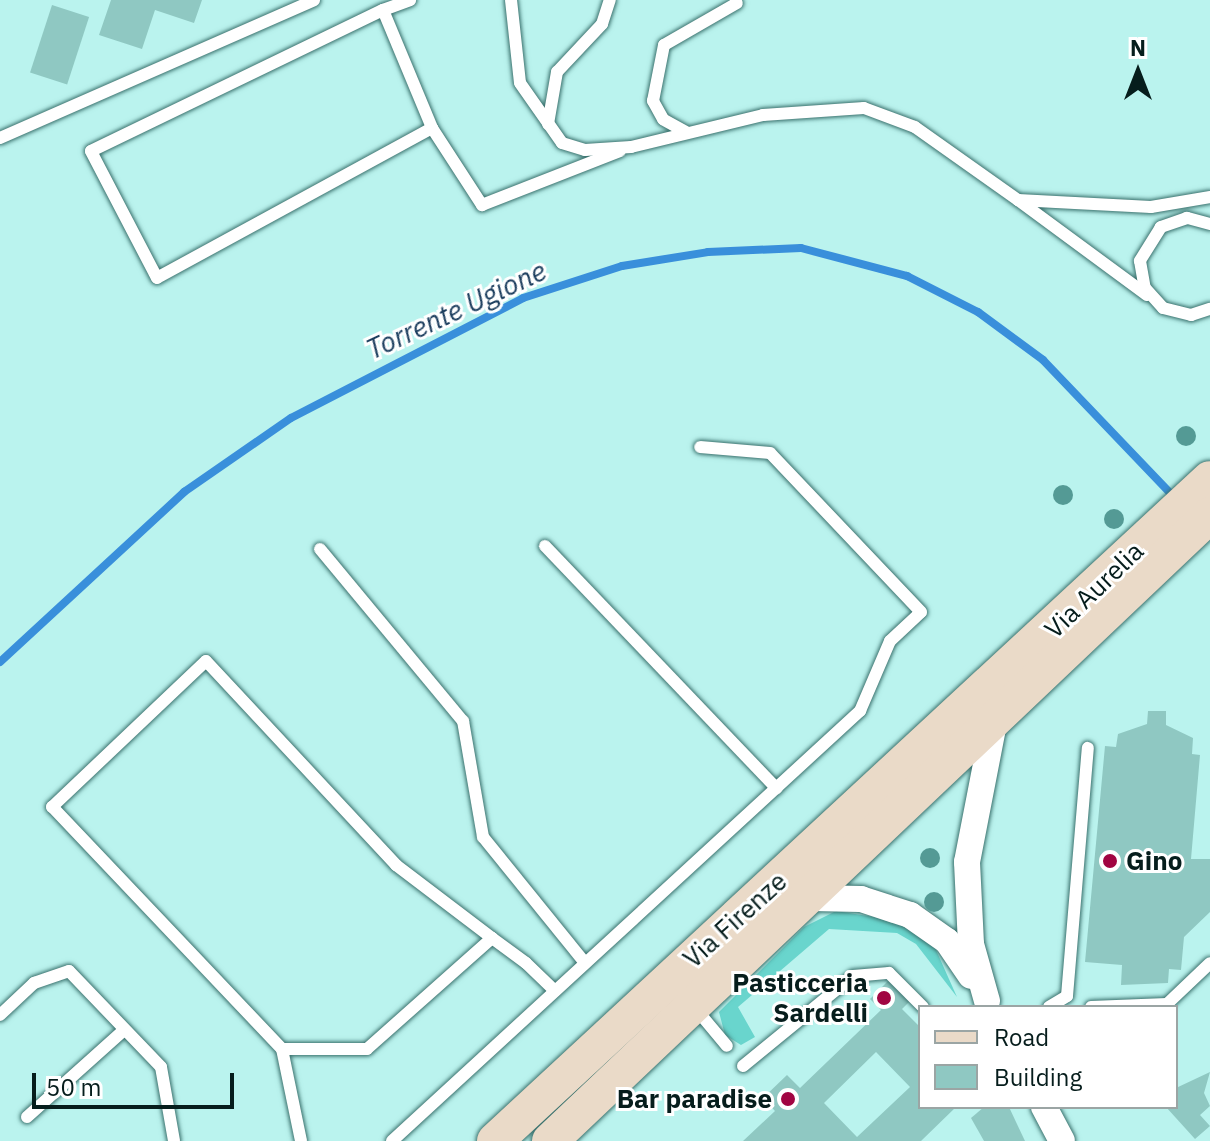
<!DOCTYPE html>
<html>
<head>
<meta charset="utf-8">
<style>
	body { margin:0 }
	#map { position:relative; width:1210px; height:1141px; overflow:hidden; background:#baf3ee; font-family:"IBM Plex Sans",sans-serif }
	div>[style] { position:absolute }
	.green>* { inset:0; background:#69d5cd }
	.stream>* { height:8px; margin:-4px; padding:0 4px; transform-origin:4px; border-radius:4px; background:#398fdb }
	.building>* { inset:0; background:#8fc8c2; transform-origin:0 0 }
	.roads { filter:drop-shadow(0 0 2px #3a716d) drop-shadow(0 0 2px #3a716d) }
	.lane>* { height:12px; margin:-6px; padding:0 6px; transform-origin:6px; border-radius:6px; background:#fff }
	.street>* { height:26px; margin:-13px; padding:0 13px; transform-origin:13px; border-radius:13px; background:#fff }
	.secondary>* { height:36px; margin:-18px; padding:0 18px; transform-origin:18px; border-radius:18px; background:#eadac8 }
	.trees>* { width:20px; height:20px; margin:-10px; border-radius:50%; background:#549a95 }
	.dots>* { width:22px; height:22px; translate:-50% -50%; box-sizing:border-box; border:4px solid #fff; border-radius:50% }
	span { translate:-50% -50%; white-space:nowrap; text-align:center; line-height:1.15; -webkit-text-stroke:6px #fff; paint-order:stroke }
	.street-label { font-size:26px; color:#061d1c }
	.poi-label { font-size:26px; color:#061d1c; font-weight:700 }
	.left { translate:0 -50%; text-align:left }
	.right { translate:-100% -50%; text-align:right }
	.water-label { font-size:28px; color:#1d3f5f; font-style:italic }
	.legend { position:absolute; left:918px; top:1005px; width:260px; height:104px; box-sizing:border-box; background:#fff; border:2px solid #9ba5a4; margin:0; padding:10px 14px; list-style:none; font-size:24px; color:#061d1c }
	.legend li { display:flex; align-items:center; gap:16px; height:40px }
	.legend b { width:40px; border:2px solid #9ba5a4 }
	.north { position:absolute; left:1098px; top:32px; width:80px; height:80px; -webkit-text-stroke:6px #fff; paint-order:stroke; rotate:0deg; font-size:22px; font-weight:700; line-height:32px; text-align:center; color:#061d1c }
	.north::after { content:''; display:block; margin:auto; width:28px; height:36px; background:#061d1c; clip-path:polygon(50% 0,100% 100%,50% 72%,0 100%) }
	.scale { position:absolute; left:32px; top:1073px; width:202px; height:36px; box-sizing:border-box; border:4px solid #061d1c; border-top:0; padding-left:10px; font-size:24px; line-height:28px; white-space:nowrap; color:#061d1c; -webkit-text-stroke:6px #fff; paint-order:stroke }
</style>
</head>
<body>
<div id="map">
	<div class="green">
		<div style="clip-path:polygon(836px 911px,900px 921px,932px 941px,957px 997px,916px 944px,897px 933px,829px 929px,738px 1007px,755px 1037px,741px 1045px,725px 1035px,719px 1012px,804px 927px)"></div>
	</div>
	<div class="stream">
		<div style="left:0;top:662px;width:251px;rotate:-42.7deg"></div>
		<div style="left:184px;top:492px;width:130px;rotate:-34.7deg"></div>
		<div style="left:291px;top:418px;width:261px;rotate:-27.3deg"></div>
		<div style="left:523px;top:298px;width:104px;rotate:-17.9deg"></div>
		<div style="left:622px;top:266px;width:87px;rotate:-9.2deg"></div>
		<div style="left:708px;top:252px;width:93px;rotate:-2.5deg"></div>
		<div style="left:801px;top:248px;width:110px;rotate:14.8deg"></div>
		<div style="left:907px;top:276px;width:80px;rotate:26.9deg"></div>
		<div style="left:978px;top:312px;width:81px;rotate:36.4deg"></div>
		<div style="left:1043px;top:360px;width:192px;rotate:46.3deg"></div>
	</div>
	<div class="building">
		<div style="clip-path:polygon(111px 0,202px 0,194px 23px,155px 10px,142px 49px,99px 35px)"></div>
		<div style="left:52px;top:5px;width:39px;height:71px;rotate:18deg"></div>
		<div style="clip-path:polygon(1148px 711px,1166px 711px,1166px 725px,1193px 738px,1192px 754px,1200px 755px,1191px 859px,1210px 859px,1210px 912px,1184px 937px,1181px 970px,1169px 969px,1168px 983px,1121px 985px,1122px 965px,1085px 962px,1105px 746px,1116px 747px,1118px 734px,1147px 724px)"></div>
		<div style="clip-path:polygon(evenodd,891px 978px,912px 999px,902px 1009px,920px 1027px,920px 1107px,956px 1107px,921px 1141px,743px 1141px,775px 1111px,763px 1098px,787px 1075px,800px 1088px,881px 1010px,870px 999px,891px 978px,876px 1052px,910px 1087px,857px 1137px,824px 1103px,876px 1052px)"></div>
		<div style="clip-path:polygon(1210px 1072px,1204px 1093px,1210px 1106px,1200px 1115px,1210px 1126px,1195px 1139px,1166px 1107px,1176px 1107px,1176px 1088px)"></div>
		<div style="clip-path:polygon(984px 1107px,1009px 1107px,1025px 1141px,984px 1141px,971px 1118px)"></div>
	</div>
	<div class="roads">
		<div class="lane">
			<div style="left:511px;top:0;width:83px;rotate:83.8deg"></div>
			<div style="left:520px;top:83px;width:73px;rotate:55deg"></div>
			<div style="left:562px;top:143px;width:24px;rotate:17deg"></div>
			<div style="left:585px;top:150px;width:46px;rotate:-3.7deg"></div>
			<div style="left:631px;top:147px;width:136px;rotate:-13.6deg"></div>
			<div style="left:763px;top:115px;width:101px;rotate:-4deg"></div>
			<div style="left:864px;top:108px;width:54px;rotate:20.4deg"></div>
			<div style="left:915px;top:127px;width:126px;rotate:35.3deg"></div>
			<div style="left:1018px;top:200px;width:133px;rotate:3deg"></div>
			<div style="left:1151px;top:207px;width:60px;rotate:-9.6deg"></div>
			<div style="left:383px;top:10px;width:128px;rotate:67.4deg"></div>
			<div style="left:432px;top:128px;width:313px;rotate:151.4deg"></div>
			<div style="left:157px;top:278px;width:143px;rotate:-117.5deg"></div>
			<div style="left:91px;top:151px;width:324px;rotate:-25.8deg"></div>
			<div style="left:383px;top:10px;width:29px;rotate:-20deg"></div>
			<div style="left:548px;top:124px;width:53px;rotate:-80.2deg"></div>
			<div style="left:557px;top:72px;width:66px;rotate:-46.8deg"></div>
			<div style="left:602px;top:24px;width:25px;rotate:-72deg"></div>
			<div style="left:432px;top:128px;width:92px;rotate:57deg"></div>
			<div style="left:482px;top:205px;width:148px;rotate:-21.4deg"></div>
			<div style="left:686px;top:132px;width:26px;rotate:-151deg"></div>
			<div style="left:663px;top:119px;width:21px;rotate:-119deg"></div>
			<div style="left:653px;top:101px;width:57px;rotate:-78.9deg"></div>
			<div style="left:664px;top:45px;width:84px;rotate:-29.9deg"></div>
			<div style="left:0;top:138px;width:343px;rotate:-23.7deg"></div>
			<div style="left:1018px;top:200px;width:160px;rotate:36.4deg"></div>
			<div style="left:1210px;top:224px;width:24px;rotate:-165deg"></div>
			<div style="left:1187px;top:218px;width:28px;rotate:161deg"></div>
			<div style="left:1161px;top:227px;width:40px;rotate:122deg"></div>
			<div style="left:1140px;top:261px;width:27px;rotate:80deg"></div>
			<div style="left:1145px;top:288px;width:27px;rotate:48deg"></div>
			<div style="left:1163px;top:308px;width:29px;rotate:14deg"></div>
			<div style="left:1191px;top:315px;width:20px;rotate:-18deg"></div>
			<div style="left:545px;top:546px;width:335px;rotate:46.3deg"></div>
			<div style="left:320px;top:549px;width:224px;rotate:50.3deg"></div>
			<div style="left:463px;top:721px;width:118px;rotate:80.2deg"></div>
			<div style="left:483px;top:837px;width:162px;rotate:51deg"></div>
			<div style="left:492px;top:938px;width:167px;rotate:138.4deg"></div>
			<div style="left:367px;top:1049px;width:85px;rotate:180deg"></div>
			<div style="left:282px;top:1049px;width:334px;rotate:-133.5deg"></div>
			<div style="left:52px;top:807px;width:212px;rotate:-43.5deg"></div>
			<div style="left:206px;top:661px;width:279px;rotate:47deg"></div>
			<div style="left:396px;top:865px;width:121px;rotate:37.2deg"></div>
			<div style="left:492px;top:938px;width:42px;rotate:36.3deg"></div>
			<div style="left:526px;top:963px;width:40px;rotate:44deg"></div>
			<div style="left:1049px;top:1007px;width:21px;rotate:-31deg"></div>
			<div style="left:1067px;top:996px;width:249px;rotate:-85.2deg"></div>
			<div style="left:1091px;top:1007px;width:76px;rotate:-2.3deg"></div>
			<div style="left:1167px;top:1004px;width:59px;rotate:-43.6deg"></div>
			<div style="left:696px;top:1009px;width:48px;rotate:50deg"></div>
			<div style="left:0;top:1015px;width:47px;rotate:-43.3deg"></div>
			<div style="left:34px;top:983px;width:37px;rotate:-19deg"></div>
			<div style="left:69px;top:971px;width:133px;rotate:46.2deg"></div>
			<div style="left:161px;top:1067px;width:75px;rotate:80deg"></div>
			<div style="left:282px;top:1049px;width:94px;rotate:78.3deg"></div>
			<div style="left:743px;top:1066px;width:142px;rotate:-39.3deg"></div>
			<div style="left:853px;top:976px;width:36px;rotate:-5deg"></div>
			<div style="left:889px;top:973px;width:48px;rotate:45deg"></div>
			<div style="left:27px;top:1117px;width:130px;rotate:-41.9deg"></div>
			<div style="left:392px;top:1141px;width:636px;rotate:-42.58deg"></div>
			<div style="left:860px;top:711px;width:76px;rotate:-66.8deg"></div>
			<div style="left:890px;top:641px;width:42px;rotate:-43.1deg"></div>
			<div style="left:921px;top:612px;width:219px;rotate:-133.5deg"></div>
			<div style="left:770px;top:453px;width:70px;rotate:-175.1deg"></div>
		</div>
		<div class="street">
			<div style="left:812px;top:898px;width:49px;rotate:1.2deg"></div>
			<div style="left:861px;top:899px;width:52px;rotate:18.1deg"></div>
			<div style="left:910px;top:915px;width:45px;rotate:35.1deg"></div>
			<div style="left:947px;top:941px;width:42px;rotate:55.6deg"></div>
			<div style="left:987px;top:1001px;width:59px;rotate:-105.7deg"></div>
			<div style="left:971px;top:944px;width:82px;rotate:-92.8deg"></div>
			<div style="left:967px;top:862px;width:142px;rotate:-79deg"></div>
			<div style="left:1044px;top:1107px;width:38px;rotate:62deg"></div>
		</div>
		<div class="secondary">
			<div style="left:495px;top:1141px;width:974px;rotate:-42.8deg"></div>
			<div style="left:550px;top:1141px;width:910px;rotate:-43.49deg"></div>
		</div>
	</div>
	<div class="trees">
		<div style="left:1186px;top:436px"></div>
		<div style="left:1063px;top:495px"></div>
		<div style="left:1114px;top:519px"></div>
		<div style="left:930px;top:858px"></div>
		<div style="left:934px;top:902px"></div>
	</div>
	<div class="dots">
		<div style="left:1110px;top:861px;background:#a10542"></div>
		<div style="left:884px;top:998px;background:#a10542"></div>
		<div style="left:788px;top:1099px;background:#a10542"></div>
	</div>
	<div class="street-label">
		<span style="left:1094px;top:590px;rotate:-44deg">Via Aurelia</span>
		<span style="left:735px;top:920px;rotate:-42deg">Via Firenze</span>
	</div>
	<div class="poi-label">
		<span class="left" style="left:1126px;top:861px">Gino</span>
		<span class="right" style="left:868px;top:998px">Pasticceria<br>Sardelli</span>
		<span class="right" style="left:772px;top:1099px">Bar paradise</span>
	</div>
	<div class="water-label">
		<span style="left:456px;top:310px;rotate:-25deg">Torrente Ugione</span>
	</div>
	<ul class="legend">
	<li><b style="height:10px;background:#eadac8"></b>Road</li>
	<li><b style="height:22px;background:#8fc8c2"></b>Building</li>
	</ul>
	<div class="north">N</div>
	<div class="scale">50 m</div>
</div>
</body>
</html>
